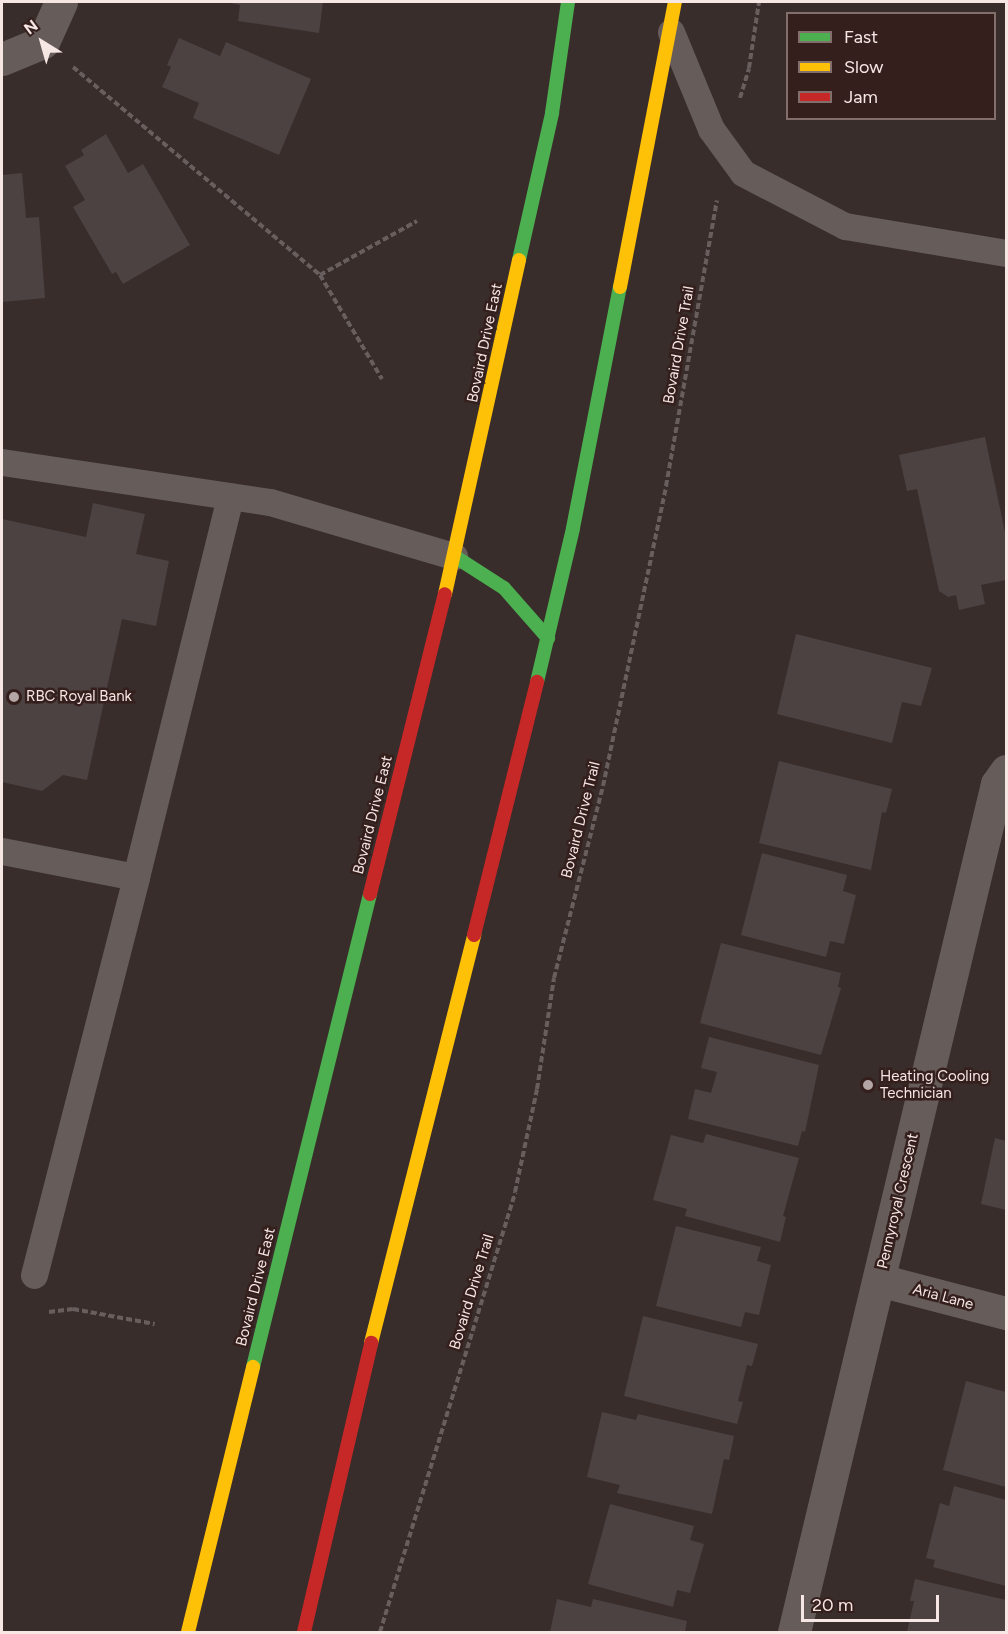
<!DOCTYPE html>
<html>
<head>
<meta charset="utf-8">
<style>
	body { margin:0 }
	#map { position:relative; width:1008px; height:1634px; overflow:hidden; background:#392d2b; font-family:Figtree,sans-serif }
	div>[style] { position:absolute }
	.building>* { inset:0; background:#4c4241 }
	.path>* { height:4px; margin-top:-2px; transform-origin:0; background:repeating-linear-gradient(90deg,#675e5d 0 6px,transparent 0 9px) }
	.lane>* { height:27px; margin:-13.5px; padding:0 13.5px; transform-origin:13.5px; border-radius:13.5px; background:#665d5b }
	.street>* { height:33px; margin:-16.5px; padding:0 16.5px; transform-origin:16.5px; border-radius:16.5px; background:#665d5b }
	.fast>* { height:14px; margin:-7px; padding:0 7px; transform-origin:7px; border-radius:7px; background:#4caf50 }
	.slow>* { height:14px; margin:-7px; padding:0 7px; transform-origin:7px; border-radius:7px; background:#ffc107 }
	.jam>* { height:14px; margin:-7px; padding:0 7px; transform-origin:7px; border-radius:7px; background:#c62828 }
	.dots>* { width:16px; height:16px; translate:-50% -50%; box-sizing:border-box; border:3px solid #341f1c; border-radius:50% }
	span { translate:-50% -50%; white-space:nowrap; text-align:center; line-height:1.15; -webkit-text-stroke:5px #341f1c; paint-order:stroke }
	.street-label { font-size:15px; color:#f6e7e5 }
	.poi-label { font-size:15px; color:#f6e7e5 }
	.left { translate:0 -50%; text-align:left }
	.frame { position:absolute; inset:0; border:3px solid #f6e7e5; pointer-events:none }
	.legend { position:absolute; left:786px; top:12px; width:210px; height:108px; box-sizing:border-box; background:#341f1c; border:2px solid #826f6c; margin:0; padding:8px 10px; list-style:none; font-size:18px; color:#f6e7e5 }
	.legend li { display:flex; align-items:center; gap:12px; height:30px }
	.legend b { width:30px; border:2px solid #826f6c }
	.north { position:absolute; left:12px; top:12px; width:60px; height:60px; -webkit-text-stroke:4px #341f1c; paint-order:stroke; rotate:323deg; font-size:16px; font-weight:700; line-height:24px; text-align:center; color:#f6e7e5 }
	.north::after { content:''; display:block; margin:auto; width:21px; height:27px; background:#f6e7e5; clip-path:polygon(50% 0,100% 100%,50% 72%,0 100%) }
	.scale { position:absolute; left:801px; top:1595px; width:138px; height:27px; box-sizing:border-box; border:3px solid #f6e7e5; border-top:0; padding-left:8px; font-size:18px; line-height:21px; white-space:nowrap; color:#f6e7e5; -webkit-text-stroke:4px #341f1c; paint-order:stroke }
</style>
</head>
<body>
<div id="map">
	<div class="building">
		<div style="clip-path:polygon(227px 2px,323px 2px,319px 33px,238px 21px,240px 5px)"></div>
		<div style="clip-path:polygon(179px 38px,220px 56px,226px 42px,311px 79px,279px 155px,193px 118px,199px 103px,162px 87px,171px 67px,167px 65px)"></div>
		<div style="clip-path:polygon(106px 134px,128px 173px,143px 164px,190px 245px,123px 284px,116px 272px,112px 274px,73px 207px,85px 200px,65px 166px,84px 155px,81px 150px)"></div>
		<div style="clip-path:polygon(22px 173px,26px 218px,39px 217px,45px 298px,2px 302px,2px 175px)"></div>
		<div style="clip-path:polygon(985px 437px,1006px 537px,1006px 580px,981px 585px,985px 604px,959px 610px,956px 595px,948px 597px,939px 591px,917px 489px,907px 491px,899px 455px)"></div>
		<div style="clip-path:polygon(93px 503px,145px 514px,136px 554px,169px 561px,156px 626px,122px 619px,87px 780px,63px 775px,42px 791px,2px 782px,2px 519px,86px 537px)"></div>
		<div style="clip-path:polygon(796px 634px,932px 668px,921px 706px,902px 702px,892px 743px,777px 714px)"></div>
		<div style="clip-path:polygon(779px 761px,892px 789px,886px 813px,882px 812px,871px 870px,759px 843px)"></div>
		<div style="clip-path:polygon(762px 853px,847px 875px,843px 891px,856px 895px,844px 944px,830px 941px,826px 957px,741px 935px)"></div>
		<div style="clip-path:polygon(721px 943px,841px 973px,838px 987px,841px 988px,821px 1055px,700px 1023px)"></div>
		<div style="clip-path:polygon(709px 1037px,819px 1065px,805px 1132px,802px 1131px,798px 1146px,688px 1119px,695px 1089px,711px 1093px,717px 1072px,701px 1068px)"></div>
		<div style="clip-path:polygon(706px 1134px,799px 1158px,783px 1216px,786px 1217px,780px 1242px,685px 1216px,687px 1209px,653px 1200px,671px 1135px,703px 1143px)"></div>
		<div style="clip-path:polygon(995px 1138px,1006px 1141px,1006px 1210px,981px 1204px)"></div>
		<div style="clip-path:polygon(676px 1226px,761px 1247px,757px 1261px,771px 1265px,759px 1315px,745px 1312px,741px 1327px,656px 1306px)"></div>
		<div style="clip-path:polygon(643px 1316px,758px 1344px,752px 1366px,747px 1365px,738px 1401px,743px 1402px,737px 1424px,624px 1396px)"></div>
		<div style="clip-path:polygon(966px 1381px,1006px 1392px,1006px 1487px,943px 1470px)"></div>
		<div style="clip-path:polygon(602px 1412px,636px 1420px,638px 1414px,734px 1436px,729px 1460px,724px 1459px,712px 1514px,617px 1493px,620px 1485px,587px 1477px)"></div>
		<div style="clip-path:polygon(954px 1486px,1006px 1500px,1006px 1586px,933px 1567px,935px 1560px,926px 1558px,940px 1503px,949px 1506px)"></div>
		<div style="clip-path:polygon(610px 1504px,694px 1526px,690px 1540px,704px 1544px,690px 1593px,677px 1590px,673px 1607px,588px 1584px)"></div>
		<div style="clip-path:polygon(915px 1579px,1006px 1600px,1006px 1632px,907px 1632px,914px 1601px,910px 1601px)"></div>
		<div style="clip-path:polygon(557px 1599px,591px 1607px,593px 1599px,687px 1621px,685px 1632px,550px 1632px)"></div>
	</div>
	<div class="path">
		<div style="left:73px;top:67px;width:323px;rotate:40.1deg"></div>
		<div style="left:320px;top:275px;width:121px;rotate:59.2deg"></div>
		<div style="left:740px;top:98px;width:31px;rotate:-73deg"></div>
		<div style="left:749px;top:68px;width:67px;rotate:-81.4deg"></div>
		<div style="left:320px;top:275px;width:111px;rotate:-29.1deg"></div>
		<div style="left:49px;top:1312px;width:24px;rotate:-7deg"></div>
		<div style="left:73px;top:1309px;width:83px;rotate:10.4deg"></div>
		<div style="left:380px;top:1632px;width:460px;rotate:-72.9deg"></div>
		<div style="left:515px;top:1192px;width:105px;rotate:-77.9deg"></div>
		<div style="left:537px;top:1089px;width:112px;rotate:-81.3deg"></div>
		<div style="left:554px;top:978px;width:198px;rotate:-75.7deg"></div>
		<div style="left:603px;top:786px;width:307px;rotate:-78.1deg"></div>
		<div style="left:666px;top:486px;width:290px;rotate:-79.9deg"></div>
	</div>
	<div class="lane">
		<div style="left:671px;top:32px;width:105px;rotate:67.6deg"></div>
		<div style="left:711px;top:129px;width:54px;rotate:54deg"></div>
		<div style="left:743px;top:173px;width:115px;rotate:27.5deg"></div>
		<div style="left:845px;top:226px;width:163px;rotate:9.5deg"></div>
		<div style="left:2px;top:462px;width:271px;rotate:8.5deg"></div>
		<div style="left:270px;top:502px;width:192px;rotate:16.4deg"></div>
		<div style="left:2px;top:851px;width:136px;rotate:11deg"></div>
		<div style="left:136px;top:877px;width:392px;rotate:-76.1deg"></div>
		<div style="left:34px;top:1275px;width:411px;rotate:-75.6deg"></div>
	</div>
	<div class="street">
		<div style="left:2px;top:59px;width:44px;rotate:-22.5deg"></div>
		<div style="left:43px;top:42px;width:44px;rotate:-65.8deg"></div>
		<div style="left:879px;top:1280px;width:131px;rotate:14.6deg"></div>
		<div style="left:794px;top:1632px;width:872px;rotate:-76.54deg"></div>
		<div style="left:997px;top:784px;width:16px;rotate:-55deg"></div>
	</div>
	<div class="fast">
		<div style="left:519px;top:260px;width:151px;rotate:-77.3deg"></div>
		<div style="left:552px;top:113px;width:112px;rotate:-81.8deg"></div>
		<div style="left:454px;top:556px;width:59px;rotate:32.6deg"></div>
		<div style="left:504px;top:588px;width:67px;rotate:48.7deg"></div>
		<div style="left:537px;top:682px;width:158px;rotate:-76.8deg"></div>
		<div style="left:573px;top:528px;width:246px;rotate:-79deg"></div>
		<div style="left:253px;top:1367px;width:487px;rotate:-76.1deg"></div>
	</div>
	<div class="slow">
		<div style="left:620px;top:287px;width:290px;rotate:-79.1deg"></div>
		<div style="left:445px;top:594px;width:342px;rotate:-77.5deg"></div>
		<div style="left:371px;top:1343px;width:421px;rotate:-75.8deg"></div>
		<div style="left:188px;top:1632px;width:273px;rotate:-76.2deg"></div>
	</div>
	<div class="jam">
		<div style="left:370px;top:894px;width:309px;rotate:-76deg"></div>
		<div style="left:474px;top:935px;width:261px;rotate:-76deg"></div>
		<div style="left:304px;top:1632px;width:297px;rotate:-76.9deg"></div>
	</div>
	<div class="dots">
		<div style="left:14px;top:697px;background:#b4a6a4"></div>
		<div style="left:868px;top:1085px;background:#b4a6a4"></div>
	</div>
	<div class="street-label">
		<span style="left:485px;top:343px;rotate:-78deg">Bovaird Drive East</span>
		<span style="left:679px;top:345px;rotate:-80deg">Bovaird Drive Trail</span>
		<span style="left:373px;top:815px;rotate:-76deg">Bovaird Drive East</span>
		<span style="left:581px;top:820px;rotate:-76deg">Bovaird Drive Trail</span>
		<span style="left:898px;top:1201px;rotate:-77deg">Pennyroyal Crescent</span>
		<span style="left:256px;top:1287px;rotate:-76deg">Bovaird Drive East</span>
		<span style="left:472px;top:1292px;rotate:-73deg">Bovaird Drive Trail</span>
		<span style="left:943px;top:1297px;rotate:15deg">Aria Lane</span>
	</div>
	<div class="poi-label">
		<span class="left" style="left:26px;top:697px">RBC Royal Bank</span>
		<span class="left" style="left:880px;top:1085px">Heating Cooling<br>Technician</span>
	</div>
	<div class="frame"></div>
	<ul class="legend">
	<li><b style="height:8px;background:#4caf50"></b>Fast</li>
	<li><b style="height:8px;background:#ffc107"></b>Slow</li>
	<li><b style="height:8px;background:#c62828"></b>Jam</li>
	</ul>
	<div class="north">N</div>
	<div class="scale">20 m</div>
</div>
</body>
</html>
